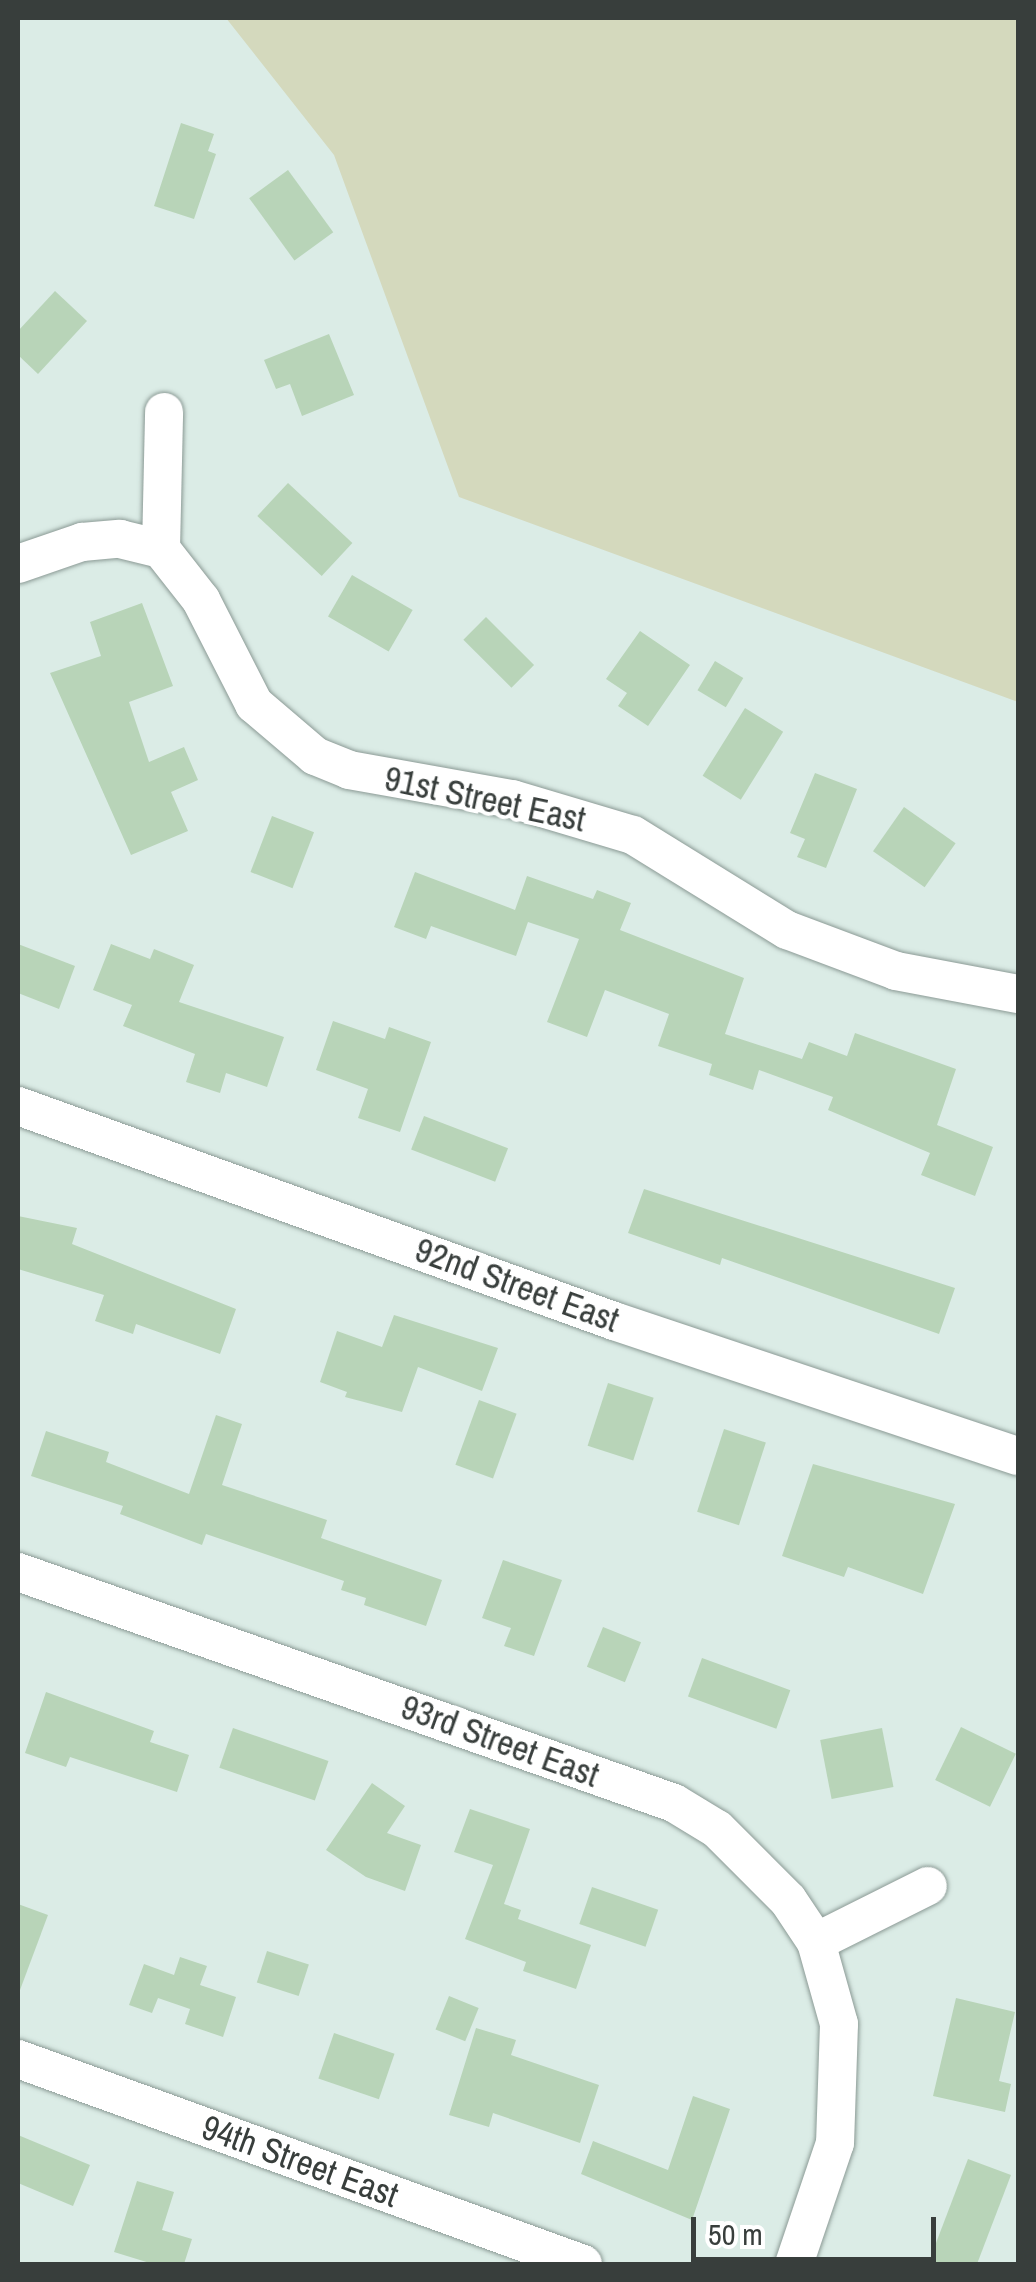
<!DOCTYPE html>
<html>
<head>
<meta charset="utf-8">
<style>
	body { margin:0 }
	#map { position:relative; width:1036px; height:2282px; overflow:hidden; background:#dbece6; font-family:"Archivo Narrow",sans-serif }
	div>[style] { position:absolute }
	.green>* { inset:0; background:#d4d9bd }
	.building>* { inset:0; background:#b8d4b8; transform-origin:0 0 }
	.roads { filter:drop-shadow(0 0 2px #8b9a95) drop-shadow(0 0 2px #8b9a95) }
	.street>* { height:38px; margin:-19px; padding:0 19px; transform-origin:19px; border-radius:19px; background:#fff }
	span { translate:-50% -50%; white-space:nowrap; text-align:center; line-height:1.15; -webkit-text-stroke:8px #fff; paint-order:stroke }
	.street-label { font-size:35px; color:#383e3c }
	.frame { position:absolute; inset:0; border:20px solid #383e3c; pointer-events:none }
	.scale { position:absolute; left:691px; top:2217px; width:245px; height:45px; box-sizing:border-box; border:5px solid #383e3c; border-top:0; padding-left:12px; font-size:30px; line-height:35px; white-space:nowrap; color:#383e3c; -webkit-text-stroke:8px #fff; paint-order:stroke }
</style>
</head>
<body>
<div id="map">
	<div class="green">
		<div style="clip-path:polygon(226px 18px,1018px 18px,1018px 702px,459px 497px,334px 155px)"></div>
	</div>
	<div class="building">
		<div style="clip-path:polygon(181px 123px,214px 134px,208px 151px,216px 154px,194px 219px,154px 206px)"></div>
		<div style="left:288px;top:170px;width:77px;height:48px;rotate:54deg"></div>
		<div style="clip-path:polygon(55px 291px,87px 321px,38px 374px,18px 355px,18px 331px)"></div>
		<div style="clip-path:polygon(329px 334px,354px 395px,302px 416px,290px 384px,276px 389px,264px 360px)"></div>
		<div style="left:288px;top:483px;width:88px;height:45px;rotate:43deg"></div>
		<div style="left:352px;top:575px;width:70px;height:48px;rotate:30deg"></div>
		<div style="clip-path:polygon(142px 603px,173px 686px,129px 702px,149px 762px,184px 747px,198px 780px,171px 792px,188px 831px,131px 855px,50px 673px,101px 656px,90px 622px)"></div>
		<div style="left:486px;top:617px;width:68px;height:32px;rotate:45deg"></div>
		<div style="clip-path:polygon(640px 631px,690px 665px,648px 726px,618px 706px,627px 693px,606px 679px)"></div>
		<div style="left:715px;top:661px;width:33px;height:34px;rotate:31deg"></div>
		<div style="left:745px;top:708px;width:45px;height:80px;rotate:32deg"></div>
		<div style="clip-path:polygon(815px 773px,857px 789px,826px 868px,797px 857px,805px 839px,790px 833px)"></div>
		<div style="left:904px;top:807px;width:63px;height:54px;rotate:35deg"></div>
		<div style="left:272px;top:816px;width:45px;height:60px;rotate:21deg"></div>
		<div style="clip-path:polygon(415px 872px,515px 910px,527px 876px,593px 899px,597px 890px,631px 903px,620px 930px,744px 978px,725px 1034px,802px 1059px,809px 1042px,847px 1056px,855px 1033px,956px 1069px,937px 1125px,993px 1147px,975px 1196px,921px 1175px,930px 1153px,828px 1110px,833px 1097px,759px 1070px,753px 1090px,709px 1075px,712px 1064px,658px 1046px,669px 1014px,605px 990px,587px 1037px,547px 1022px,579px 939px,528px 922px,516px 956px,431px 926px,426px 939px,394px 927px)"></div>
		<div style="clip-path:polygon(18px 944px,75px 966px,59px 1009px,18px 993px)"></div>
		<div style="clip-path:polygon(111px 944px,150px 959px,154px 949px,194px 965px,179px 1002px,284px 1037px,267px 1087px,226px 1073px,220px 1093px,186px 1082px,195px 1054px,123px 1026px,132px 1005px,93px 990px)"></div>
		<div style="clip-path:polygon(333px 1021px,385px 1039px,389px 1027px,431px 1042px,400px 1132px,358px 1118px,368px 1089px,316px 1070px)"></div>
		<div style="left:424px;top:1116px;width:90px;height:36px;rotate:21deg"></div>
		<div style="clip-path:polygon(644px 1189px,955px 1288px,939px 1334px,722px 1258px,720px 1265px,628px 1233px)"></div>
		<div style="clip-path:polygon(18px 1216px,77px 1228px,72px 1244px,236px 1309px,220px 1354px,136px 1324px,133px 1334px,95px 1321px,104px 1295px,18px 1269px)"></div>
		<div style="clip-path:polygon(394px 1315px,498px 1348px,482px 1391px,418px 1367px,402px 1412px,345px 1397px,347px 1392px,320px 1382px,337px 1331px,382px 1347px)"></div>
		<div style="left:608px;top:1383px;width:48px;height:66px;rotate:18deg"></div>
		<div style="left:479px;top:1400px;width:40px;height:69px;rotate:20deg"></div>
		<div style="clip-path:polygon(216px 1415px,242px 1424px,222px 1485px,327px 1520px,321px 1538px,442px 1580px,426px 1626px,364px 1605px,366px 1598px,341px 1590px,344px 1581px,206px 1534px,202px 1545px,120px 1514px,123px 1506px,31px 1476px,46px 1431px,109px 1452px,106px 1462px,189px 1494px)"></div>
		<div style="left:724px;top:1429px;width:44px;height:87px;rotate:18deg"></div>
		<div style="clip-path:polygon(813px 1464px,955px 1504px,923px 1594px,848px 1567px,844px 1577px,782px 1556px)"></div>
		<div style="clip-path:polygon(503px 1560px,562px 1580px,534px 1656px,504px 1646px,511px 1628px,482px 1618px)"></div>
		<div style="left:603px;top:1627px;width:41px;height:43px;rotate:22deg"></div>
		<div style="left:702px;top:1658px;width:94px;height:41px;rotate:20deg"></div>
		<div style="clip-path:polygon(46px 1692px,154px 1731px,150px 1742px,189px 1755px,177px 1792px,70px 1757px,66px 1767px,25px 1753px)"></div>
		<div style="left:961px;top:1727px;width:61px;height:59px;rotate:26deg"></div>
		<div style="left:233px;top:1728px;width:101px;height:42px;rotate:19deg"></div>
		<div style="left:882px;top:1728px;width:60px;height:63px;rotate:79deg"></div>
		<div style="clip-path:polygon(372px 1783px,405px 1806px,387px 1833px,421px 1845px,405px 1891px,366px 1877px,326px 1850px)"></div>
		<div style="clip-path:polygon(470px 1809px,530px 1829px,504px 1904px,521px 1910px,518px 1919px,591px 1945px,576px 1989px,523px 1971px,526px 1962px,465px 1939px,493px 1865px,454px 1852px)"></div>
		<div style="left:592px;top:1887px;width:70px;height:39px;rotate:19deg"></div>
		<div style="clip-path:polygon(18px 1904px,48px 1915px,20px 1990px,18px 1990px)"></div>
		<div style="left:267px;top:1951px;width:44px;height:33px;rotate:18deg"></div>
		<div style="clip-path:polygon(180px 1957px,207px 1966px,200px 1985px,236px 1997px,223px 2037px,185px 2024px,190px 2009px,158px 1998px,152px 2013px,129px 2005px,144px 1964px,174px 1975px)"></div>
		<div style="left:449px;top:1996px;width:32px;height:36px;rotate:22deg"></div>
		<div style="clip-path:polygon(956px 1998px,1015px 2012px,999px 2081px,1011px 2084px,1005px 2112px,933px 2096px)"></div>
		<div style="clip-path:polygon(476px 2028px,516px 2040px,511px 2055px,599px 2085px,580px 2143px,493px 2113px,489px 2127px,449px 2115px)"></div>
		<div style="left:334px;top:2033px;width:64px;height:48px;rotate:19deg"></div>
		<div style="clip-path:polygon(693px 2096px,730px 2109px,692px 2220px,581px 2174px,593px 2141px,668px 2170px)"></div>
		<div style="clip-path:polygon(18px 2135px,90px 2165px,73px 2206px,18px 2183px)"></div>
		<div style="clip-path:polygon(968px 2159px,1011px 2175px,977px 2264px,928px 2264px)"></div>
		<div style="clip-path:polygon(137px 2181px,174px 2192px,162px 2230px,192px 2239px,184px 2264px,153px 2264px,114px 2252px)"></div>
	</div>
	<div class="roads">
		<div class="street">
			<div style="left:161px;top:549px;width:137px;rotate:-88.7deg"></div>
			<div style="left:18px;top:564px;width:68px;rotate:-19deg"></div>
			<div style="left:82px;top:542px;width:38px;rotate:-5deg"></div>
			<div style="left:120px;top:539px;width:42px;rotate:13.7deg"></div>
			<div style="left:161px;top:549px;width:65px;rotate:51.9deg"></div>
			<div style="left:201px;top:600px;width:117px;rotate:63deg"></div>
			<div style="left:254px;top:704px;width:80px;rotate:40.4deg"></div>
			<div style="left:315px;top:756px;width:37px;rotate:22deg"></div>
			<div style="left:349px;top:770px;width:166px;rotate:10.1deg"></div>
			<div style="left:512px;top:799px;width:126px;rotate:16.6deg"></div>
			<div style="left:633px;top:835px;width:181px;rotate:31.7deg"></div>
			<div style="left:787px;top:930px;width:116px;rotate:20.6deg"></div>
			<div style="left:896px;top:971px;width:124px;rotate:10.7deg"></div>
			<div style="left:18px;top:1106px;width:634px;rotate:19.84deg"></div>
			<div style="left:614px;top:1321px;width:426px;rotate:18.5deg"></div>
			<div style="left:18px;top:1572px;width:695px;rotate:19.4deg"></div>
			<div style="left:674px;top:1803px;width:50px;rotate:31.2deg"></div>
			<div style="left:717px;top:1829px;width:100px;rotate:45deg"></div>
			<div style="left:788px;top:1900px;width:50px;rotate:56.3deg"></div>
			<div style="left:816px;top:1942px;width:85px;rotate:74.3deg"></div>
			<div style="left:839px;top:2024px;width:119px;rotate:91.9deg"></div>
			<div style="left:835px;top:2143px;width:128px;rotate:108.7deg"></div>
			<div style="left:816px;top:1942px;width:125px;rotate:-26.6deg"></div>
			<div style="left:18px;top:2059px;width:601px;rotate:19.94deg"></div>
		</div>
	</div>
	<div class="street-label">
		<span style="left:485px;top:799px;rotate:12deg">91st Street East</span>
		<span style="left:517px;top:1285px;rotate:20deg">92nd Street East</span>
		<span style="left:500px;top:1741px;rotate:20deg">93rd Street East</span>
		<span style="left:300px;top:2161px;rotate:20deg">94th Street East</span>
	</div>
	<div class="frame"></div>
	<div class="scale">50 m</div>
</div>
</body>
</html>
